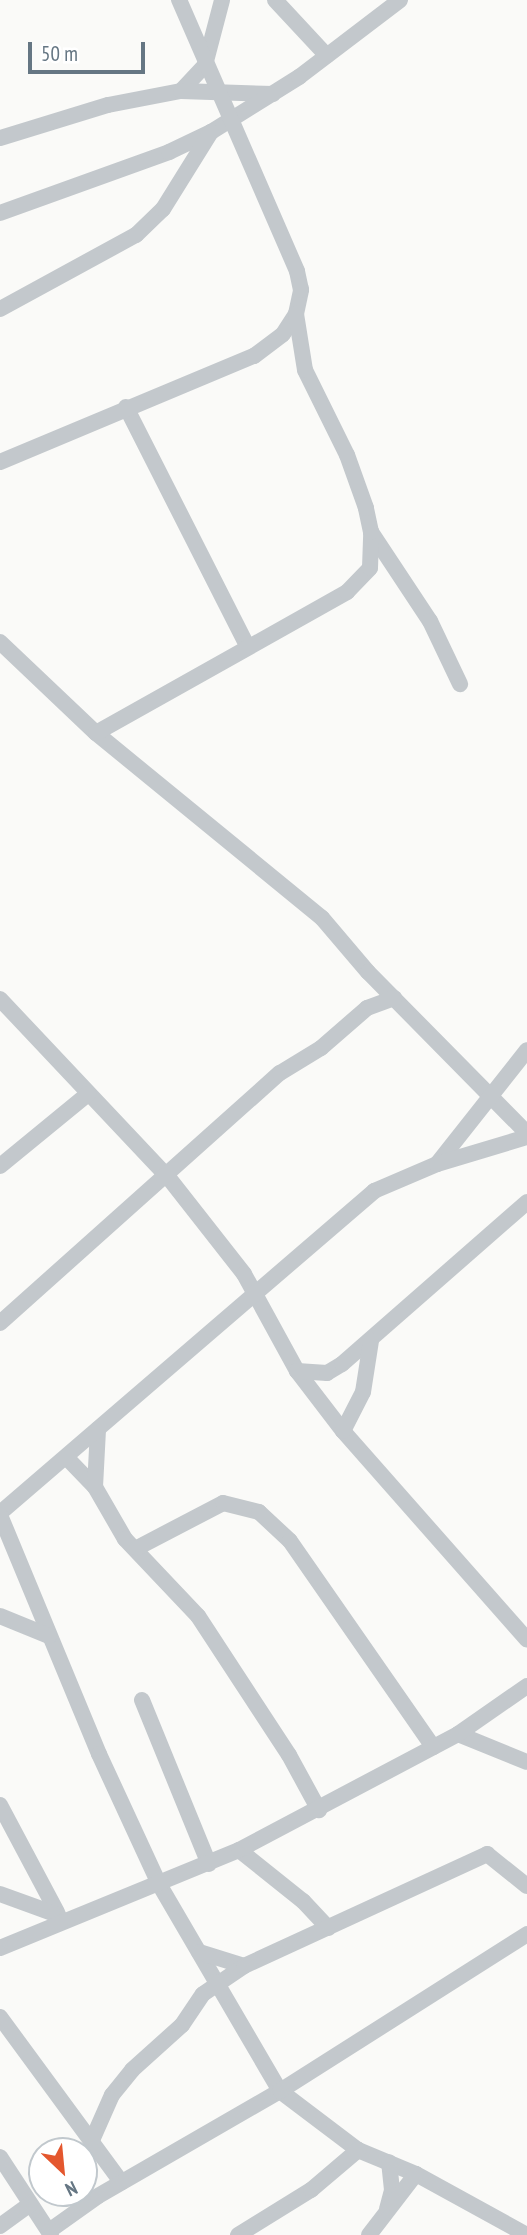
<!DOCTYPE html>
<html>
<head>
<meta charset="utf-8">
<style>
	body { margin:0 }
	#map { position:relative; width:527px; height:2235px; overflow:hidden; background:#fafaf8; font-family:"PT Sans Narrow",sans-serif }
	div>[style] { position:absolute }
	.street>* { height:16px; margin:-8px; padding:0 8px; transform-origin:8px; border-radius:8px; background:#c3c8cc }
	span { translate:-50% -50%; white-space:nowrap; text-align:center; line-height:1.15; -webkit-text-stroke:7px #fff; paint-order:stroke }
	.north { position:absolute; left:28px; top:2137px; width:70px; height:70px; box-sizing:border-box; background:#fff; border:2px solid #c1c8cd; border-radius:50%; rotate:154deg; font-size:19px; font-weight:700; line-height:28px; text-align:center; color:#657683 }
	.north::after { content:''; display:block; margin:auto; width:24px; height:32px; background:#e4572e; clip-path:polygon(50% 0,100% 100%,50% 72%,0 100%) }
	.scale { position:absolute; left:28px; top:42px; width:117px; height:32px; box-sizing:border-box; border:4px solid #657683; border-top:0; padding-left:9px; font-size:21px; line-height:24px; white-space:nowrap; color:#657683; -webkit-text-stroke:5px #fff; paint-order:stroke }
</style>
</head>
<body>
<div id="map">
	<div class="street">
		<div style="left:275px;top:0;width:76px;rotate:47.1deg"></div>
		<div style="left:181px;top:91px;width:35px;rotate:-47deg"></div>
		<div style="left:205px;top:65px;width:67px;rotate:-75.3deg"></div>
		<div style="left:0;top:138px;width:113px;rotate:-17deg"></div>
		<div style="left:108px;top:105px;width:74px;rotate:-10.9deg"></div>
		<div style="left:181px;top:91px;width:92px;rotate:1.9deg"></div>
		<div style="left:0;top:213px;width:180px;rotate:-19.8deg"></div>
		<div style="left:169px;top:152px;width:47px;rotate:-25.5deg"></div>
		<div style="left:211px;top:132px;width:104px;rotate:-32deg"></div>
		<div style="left:299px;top:77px;width:127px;rotate:-37.3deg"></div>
		<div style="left:0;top:309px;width:155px;rotate:-28.6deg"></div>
		<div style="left:136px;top:235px;width:37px;rotate:-44deg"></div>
		<div style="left:163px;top:209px;width:91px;rotate:-58.1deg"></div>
		<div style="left:126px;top:407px;width:269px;rotate:63.1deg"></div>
		<div style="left:0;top:462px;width:275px;rotate:-22.7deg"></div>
		<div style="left:254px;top:356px;width:36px;rotate:-37deg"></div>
		<div style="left:283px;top:334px;width:24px;rotate:-57deg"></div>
		<div style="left:296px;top:314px;width:25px;rotate:-78deg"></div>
		<div style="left:301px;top:290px;width:19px;rotate:-102deg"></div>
		<div style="left:297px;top:271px;width:296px;rotate:-113.5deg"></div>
		<div style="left:371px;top:532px;width:107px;rotate:56.5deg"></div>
		<div style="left:430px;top:621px;width:70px;rotate:64.5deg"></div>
		<div style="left:0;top:642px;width:132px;rotate:43.5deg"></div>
		<div style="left:96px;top:733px;width:292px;rotate:39.3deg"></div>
		<div style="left:322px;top:918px;width:71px;rotate:49.6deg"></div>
		<div style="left:368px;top:972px;width:226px;rotate:45.4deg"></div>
		<div style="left:96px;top:733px;width:288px;rotate:-29.3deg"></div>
		<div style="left:347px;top:592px;width:33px;rotate:-46deg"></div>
		<div style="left:370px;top:568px;width:36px;rotate:-88deg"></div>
		<div style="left:371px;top:532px;width:25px;rotate:-102deg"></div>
		<div style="left:366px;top:508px;width:56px;rotate:-109.7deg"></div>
		<div style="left:347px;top:455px;width:95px;rotate:-116.3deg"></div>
		<div style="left:305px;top:370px;width:57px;rotate:-99.1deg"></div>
		<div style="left:0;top:999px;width:245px;rotate:46.7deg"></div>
		<div style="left:168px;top:1177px;width:123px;rotate:51.9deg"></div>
		<div style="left:244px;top:1274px;width:111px;rotate:61.3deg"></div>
		<div style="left:297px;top:1371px;width:76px;rotate:52.5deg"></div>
		<div style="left:343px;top:1431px;width:278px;rotate:48.6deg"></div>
		<div style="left:437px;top:1164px;width:145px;rotate:-51.7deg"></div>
		<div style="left:0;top:1166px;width:114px;rotate:-39.3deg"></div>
		<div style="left:0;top:1323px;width:375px;rotate:-41.8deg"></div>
		<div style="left:280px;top:1073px;width:48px;rotate:-31.4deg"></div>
		<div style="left:321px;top:1048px;width:61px;rotate:-41deg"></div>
		<div style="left:367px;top:1008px;width:29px;rotate:-20deg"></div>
		<div style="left:297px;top:1371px;width:30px;rotate:4deg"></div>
		<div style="left:327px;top:1373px;width:17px;rotate:-31deg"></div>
		<div style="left:342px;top:1364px;width:246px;rotate:-41.2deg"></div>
		<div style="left:343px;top:1431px;width:44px;rotate:-62.9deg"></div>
		<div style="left:363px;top:1392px;width:52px;rotate:-81.1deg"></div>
		<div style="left:66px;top:1457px;width:42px;rotate:46deg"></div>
		<div style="left:95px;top:1487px;width:60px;rotate:60deg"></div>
		<div style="left:125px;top:1539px;width:106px;rotate:46.5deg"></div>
		<div style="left:198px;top:1616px;width:166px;rotate:56.8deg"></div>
		<div style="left:289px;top:1755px;width:63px;rotate:61.4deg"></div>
		<div style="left:95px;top:1487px;width:58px;rotate:-87deg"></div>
		<div style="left:0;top:1513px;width:494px;rotate:-40.7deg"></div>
		<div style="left:374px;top:1191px;width:69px;rotate:-23.2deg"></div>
		<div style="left:437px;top:1164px;width:94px;rotate:-16.7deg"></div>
		<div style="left:0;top:1515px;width:259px;rotate:67.5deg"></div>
		<div style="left:99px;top:1754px;width:143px;rotate:65.2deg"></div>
		<div style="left:159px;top:1884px;width:240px;rotate:59.7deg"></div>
		<div style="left:280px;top:2091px;width:98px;rotate:37.1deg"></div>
		<div style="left:358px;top:2150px;width:63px;rotate:22.5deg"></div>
		<div style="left:416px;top:2174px;width:127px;rotate:28.8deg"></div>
		<div style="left:137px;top:1548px;width:97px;rotate:-27.6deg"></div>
		<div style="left:223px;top:1503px;width:37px;rotate:14deg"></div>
		<div style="left:259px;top:1512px;width:42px;rotate:43.1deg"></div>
		<div style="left:290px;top:1541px;width:251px;rotate:55.2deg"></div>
		<div style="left:0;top:1616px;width:53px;rotate:22.2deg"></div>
		<div style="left:142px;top:1700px;width:177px;rotate:67.8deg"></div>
		<div style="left:458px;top:1734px;width:74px;rotate:22.1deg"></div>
		<div style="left:0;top:1805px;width:121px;rotate:62deg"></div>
		<div style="left:239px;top:1850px;width:82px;rotate:38.6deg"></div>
		<div style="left:303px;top:1901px;width:37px;rotate:47deg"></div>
		<div style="left:0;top:1894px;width:62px;rotate:19.9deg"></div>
		<div style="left:0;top:1948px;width:258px;rotate:-22.3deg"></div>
		<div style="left:239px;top:1850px;width:248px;rotate:-27.9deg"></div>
		<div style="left:458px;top:1734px;width:84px;rotate:-34.8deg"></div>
		<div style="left:199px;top:1952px;width:47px;rotate:17.3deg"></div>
		<div style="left:0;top:2017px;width:205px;rotate:53.7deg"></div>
		<div style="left:93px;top:2138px;width:47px;rotate:-66.2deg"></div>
		<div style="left:112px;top:2095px;width:32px;rotate:-51deg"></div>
		<div style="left:132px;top:2070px;width:67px;rotate:-42deg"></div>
		<div style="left:182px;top:2025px;width:37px;rotate:-56deg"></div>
		<div style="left:203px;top:1994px;width:50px;rotate:-34.3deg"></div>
		<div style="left:244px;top:1966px;width:268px;rotate:-24.7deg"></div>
		<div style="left:487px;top:1854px;width:51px;rotate:38.7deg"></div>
		<div style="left:0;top:2157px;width:93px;rotate:56.8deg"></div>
		<div style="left:387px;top:2209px;width:20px;rotate:-75deg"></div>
		<div style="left:392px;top:2190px;width:28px;rotate:-96deg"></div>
		<div style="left:0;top:2226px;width:37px;rotate:-36deg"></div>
		<div style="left:49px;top:2231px;width:60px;rotate:-35.5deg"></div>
		<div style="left:98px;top:2196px;width:210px;rotate:-30deg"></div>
		<div style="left:280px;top:2091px;width:293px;rotate:-32.4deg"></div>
		<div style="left:238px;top:2235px;width:86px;rotate:-31.7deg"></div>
		<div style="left:311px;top:2190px;width:62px;rotate:-40.4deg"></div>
		<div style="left:369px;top:2235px;width:77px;rotate:-52.4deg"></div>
	</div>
	<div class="north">N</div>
	<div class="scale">50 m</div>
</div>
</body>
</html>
